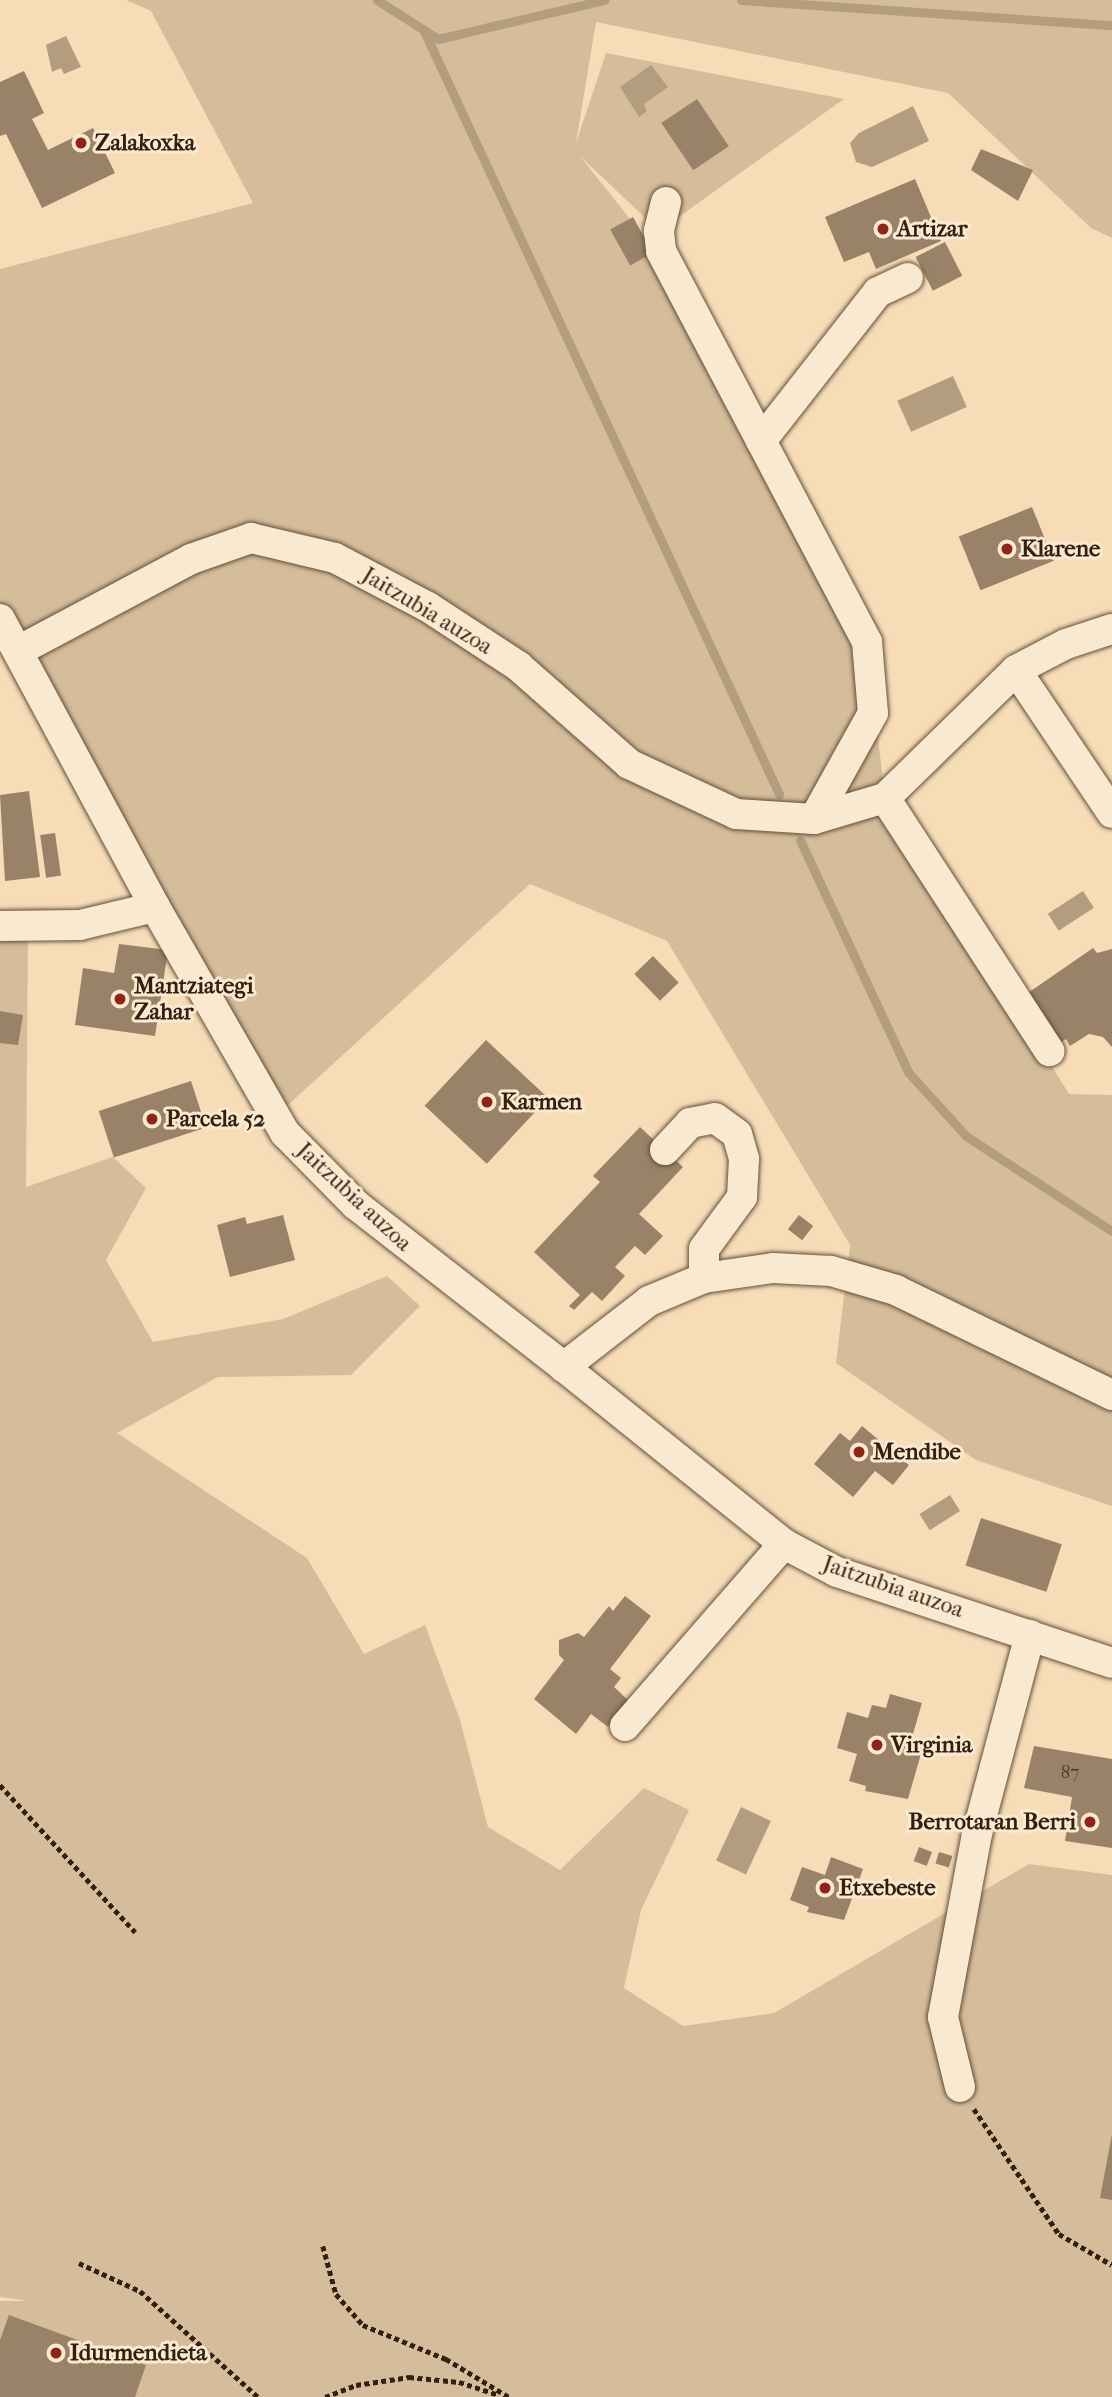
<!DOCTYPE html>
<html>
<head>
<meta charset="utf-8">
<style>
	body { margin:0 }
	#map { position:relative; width:1112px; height:2397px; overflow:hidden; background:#f6ddb8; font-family:"IM FELL French Canon",serif }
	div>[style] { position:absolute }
	.green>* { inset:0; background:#d5bd9b }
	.water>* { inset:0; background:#b49d7f; transform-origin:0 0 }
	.stream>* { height:9px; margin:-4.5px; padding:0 4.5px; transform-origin:4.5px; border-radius:4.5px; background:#b49d7f }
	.building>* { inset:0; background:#998267; transform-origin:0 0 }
	.path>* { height:4.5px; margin-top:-2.25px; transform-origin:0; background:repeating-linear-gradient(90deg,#342010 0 5px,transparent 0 8.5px) }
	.roads { filter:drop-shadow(0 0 2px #644f3a) drop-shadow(0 0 2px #644f3a) }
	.minor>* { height:30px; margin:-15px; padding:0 15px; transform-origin:15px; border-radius:15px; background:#f9e9d1 }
	.dots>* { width:19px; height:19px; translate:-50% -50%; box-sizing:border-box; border:4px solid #f9e9d1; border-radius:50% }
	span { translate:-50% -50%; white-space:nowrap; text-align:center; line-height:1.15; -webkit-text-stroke:6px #f9e9d1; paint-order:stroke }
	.number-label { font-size:19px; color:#4d3826 }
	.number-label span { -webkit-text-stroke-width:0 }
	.poi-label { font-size:23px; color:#342010; font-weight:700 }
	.left { translate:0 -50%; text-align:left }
	.right { translate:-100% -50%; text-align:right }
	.street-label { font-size:23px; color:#342010 }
</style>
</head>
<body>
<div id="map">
	<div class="green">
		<div style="clip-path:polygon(126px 0,1112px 0,1112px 238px,1091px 228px,948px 93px,596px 22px,576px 143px,606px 53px,844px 99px,659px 231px,580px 156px,654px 249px,867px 642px,885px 798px,1069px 1094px,1112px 1095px,1112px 1506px,976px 1460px,836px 1363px,850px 1245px,667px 941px,530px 884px,276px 1116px,0 625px,0 269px,253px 203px,151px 11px)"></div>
		<div style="clip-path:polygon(0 920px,28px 931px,26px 1187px,113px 1157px,146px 1188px,106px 1260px,153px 1342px,283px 1319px,387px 1276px,420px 1306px,351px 1375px,218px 1377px,117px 1433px,307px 1558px,364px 1654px,425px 1625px,460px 1720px,488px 1827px,560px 1870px,644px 1788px,689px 1810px,641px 1910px,624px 1988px,683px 2026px,774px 2013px,1029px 1864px,1112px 1875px,1112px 2397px,0 2397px,0 2301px,28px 2301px,0 2297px)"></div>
	</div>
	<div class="water">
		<div style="clip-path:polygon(66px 36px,81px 67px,64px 74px,61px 68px,52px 72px,46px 45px)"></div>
		<div style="clip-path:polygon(651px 65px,668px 87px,644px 104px,647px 111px,639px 117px,620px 87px)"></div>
		<div style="clip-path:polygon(913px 106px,929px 141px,872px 167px,856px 162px,850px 143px,859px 133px)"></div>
		<div style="left:953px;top:376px;width:34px;height:61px;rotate:66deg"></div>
		<div style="left:1083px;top:891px;width:20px;height:42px;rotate:57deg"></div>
		<div style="left:950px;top:1495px;width:19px;height:36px;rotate:58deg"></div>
		<div style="left:741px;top:1807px;width:33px;height:59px;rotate:25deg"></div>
	</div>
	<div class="stream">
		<div style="left:377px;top:0;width:72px;rotate:32.6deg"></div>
		<div style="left:438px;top:39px;width:171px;rotate:-13.2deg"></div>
		<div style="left:741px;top:0;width:372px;rotate:3.9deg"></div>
		<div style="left:423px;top:29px;width:844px;rotate:65.04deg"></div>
		<div style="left:800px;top:840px;width:256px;rotate:65deg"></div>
		<div style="left:908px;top:1072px;width:86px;rotate:47.8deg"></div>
		<div style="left:966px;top:1136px;width:174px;rotate:33.1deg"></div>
	</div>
	<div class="building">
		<div style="clip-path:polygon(24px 71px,44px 113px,32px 119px,48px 150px,93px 128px,115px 173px,42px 208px,6px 134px,0 136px,0 82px)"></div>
		<div style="left:697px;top:99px;width:57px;height:43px;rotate:56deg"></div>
		<div style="clip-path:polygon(981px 149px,1033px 170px,1018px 201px,971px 170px)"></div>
		<div style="clip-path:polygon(915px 179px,941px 241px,876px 269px,869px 252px,844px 262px,825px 217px)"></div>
		<div style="left:633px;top:217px;width:41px;height:26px;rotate:61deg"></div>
		<div style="left:945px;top:242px;width:38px;height:33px;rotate:63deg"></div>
		<div style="left:1032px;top:507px;width:58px;height:79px;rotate:68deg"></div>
		<div style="clip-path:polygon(29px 791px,40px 877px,5px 881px,0 795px)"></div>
		<div style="left:55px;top:833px;width:43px;height:15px;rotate:82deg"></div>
		<div style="clip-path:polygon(119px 944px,168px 950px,155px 1036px,75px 1025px,83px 968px,114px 973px)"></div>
		<div style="clip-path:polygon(1093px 948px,1097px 953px,1112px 949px,1112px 1047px,1103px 1037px,1089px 1034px,1070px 1046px,1066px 1039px,1058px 1044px,1025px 995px)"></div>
		<div style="left:653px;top:956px;width:37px;height:26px;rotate:46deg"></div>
		<div style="clip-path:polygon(0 1011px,23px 1015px,18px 1045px,0 1043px)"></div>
		<div style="left:486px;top:1040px;width:85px;height:90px;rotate:43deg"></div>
		<div style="left:191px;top:1081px;width:49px;height:97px;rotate:72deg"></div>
		<div style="clip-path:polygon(640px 1127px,683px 1167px,639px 1214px,663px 1236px,645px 1255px,635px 1246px,615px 1267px,625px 1276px,602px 1301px,592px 1292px,574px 1310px,569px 1306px,580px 1295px,534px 1252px,600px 1182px,593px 1176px)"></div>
		<div style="clip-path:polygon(283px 1215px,295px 1260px,230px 1277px,217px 1225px,245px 1217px,247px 1224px)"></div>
		<div style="left:799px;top:1215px;width:18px;height:18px;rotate:38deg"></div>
		<div style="clip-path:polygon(862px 1426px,909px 1465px,893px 1485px,875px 1471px,853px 1497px,814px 1464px,840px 1433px,850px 1441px)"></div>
		<div style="left:981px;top:1518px;width:85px;height:50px;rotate:18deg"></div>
		<div style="clip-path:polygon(625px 1596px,651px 1616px,610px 1669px,621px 1678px,614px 1687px,629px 1701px,608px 1727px,591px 1714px,576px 1734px,534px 1699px,564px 1660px,559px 1655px,559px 1640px,578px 1633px,584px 1637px,609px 1606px,613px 1611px)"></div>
		<div style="clip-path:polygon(890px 1694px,922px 1703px,910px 1744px,923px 1747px,908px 1799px,865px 1791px,866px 1786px,849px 1781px,857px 1754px,837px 1748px,847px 1712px,868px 1718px,872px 1705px,886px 1708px)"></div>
		<div style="clip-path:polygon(1034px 1746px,1112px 1759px,1112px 1848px,1065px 1841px,1072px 1797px,1024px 1788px)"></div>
		<div style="left:919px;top:1847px;width:14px;height:15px;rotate:21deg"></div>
		<div style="left:939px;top:1852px;width:14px;height:12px;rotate:17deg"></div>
		<div style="clip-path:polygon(831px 1857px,863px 1869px,844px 1920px,807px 1912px,809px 1907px,790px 1900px,802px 1867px,825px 1875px)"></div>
		<div style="clip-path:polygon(1112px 2134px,1112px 2200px,1100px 2198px)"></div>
		<div style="clip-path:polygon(9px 2315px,146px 2365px,135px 2397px,0 2397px,0 2340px)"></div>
	</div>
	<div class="path">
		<div style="left:0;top:1785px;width:200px;rotate:47.4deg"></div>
		<div style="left:974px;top:2109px;width:151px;rotate:55.8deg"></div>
		<div style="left:1059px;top:2234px;width:61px;rotate:30.3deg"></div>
		<div style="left:323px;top:2246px;width:50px;rotate:74.8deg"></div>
		<div style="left:336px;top:2294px;width:41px;rotate:48.9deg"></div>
		<div style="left:363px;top:2325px;width:90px;rotate:22.3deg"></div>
		<div style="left:446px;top:2359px;width:74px;rotate:31.1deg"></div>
		<div style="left:79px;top:2263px;width:67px;rotate:24.7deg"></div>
		<div style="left:140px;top:2291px;width:159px;rotate:41.9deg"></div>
		<div style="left:325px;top:2397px;width:33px;rotate:-21deg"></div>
		<div style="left:356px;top:2385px;width:54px;rotate:-8.6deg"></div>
		<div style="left:409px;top:2377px;width:50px;rotate:5.7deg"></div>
		<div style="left:459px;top:2382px;width:40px;rotate:18deg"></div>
	</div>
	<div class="roads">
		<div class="minor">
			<div style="left:666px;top:202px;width:30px;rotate:104deg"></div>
			<div style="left:659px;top:231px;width:20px;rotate:84deg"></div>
			<div style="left:661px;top:251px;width:442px;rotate:62.2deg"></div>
			<div style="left:867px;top:642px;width:71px;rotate:85.2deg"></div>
			<div style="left:873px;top:713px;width:121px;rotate:119.1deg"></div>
			<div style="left:761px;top:441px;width:189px;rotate:-51.9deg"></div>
			<div style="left:878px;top:292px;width:33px;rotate:-25deg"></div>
			<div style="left:0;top:619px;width:327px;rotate:61.7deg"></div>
			<div style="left:155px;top:907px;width:261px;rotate:60.1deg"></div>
			<div style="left:285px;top:1133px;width:101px;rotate:45.4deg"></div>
			<div style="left:356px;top:1205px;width:264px;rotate:37.9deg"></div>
			<div style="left:18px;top:651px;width:196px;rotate:-28deg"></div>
			<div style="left:191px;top:559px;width:64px;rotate:-19.3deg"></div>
			<div style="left:251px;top:538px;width:86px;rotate:13.4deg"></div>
			<div style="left:335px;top:558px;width:105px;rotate:27.8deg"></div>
			<div style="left:428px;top:607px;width:108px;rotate:33.2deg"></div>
			<div style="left:518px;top:666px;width:148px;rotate:41.4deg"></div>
			<div style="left:629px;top:764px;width:118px;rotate:25deg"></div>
			<div style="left:736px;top:814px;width:78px;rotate:3.7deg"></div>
			<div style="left:814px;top:819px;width:74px;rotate:-16.5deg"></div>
			<div style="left:885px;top:798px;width:183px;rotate:-44.3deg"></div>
			<div style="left:1016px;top:670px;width:56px;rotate:-27.5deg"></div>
			<div style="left:1066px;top:644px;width:48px;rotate:-18.1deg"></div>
			<div style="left:1016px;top:670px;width:172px;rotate:56.1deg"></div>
			<div style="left:885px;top:798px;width:302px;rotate:57deg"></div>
			<div style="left:0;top:926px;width:80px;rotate:-0.7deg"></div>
			<div style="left:80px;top:925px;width:77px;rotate:-13.5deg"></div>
			<div style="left:665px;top:1150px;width:37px;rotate:-47deg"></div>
			<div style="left:690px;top:1123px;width:25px;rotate:-11deg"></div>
			<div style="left:715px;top:1118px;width:27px;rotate:36deg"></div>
			<div style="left:737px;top:1134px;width:26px;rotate:74deg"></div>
			<div style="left:744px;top:1159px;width:38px;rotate:93deg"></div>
			<div style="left:742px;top:1197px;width:64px;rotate:126.2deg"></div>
			<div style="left:704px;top:1249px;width:29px;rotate:90deg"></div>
			<div style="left:1112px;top:1395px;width:240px;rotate:-154.1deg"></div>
			<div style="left:896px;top:1290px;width:68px;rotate:-163.7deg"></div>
			<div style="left:831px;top:1271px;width:58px;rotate:-177deg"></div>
			<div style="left:773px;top:1268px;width:70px;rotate:171.8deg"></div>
			<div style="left:704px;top:1278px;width:60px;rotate:157.3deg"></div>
			<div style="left:649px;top:1301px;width:108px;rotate:142.2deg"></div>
			<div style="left:564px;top:1367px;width:282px;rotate:38.8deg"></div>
			<div style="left:784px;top:1544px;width:60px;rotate:27.8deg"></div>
			<div style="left:837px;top:1572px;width:290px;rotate:18.3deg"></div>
			<div style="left:625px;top:1726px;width:242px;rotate:-48.9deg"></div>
			<div style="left:960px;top:2087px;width:72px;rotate:-103.7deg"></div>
			<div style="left:943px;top:2017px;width:186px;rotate:-79.5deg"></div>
			<div style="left:977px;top:1834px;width:206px;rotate:-75.1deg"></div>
		</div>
	</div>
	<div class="dots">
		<div style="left:81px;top:143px;background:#8f2418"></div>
		<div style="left:883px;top:229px;background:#8f2418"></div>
		<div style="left:1007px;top:549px;background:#8f2418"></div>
		<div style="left:120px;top:999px;background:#8f2418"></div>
		<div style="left:487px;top:1102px;background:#8f2418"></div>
		<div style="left:152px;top:1119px;background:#8f2418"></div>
		<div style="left:859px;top:1452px;background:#8f2418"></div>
		<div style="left:877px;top:1745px;background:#8f2418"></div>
		<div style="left:1090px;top:1822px;background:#8f2418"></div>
		<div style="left:825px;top:1888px;background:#8f2418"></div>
		<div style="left:56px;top:2353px;background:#8f2418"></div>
	</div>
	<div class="number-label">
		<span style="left:1070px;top:1773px">87</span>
	</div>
	<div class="poi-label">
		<span class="left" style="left:95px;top:143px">Zalakoxka</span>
		<span class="left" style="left:897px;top:229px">Artizar</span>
		<span class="left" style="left:1021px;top:549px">Klarene</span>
		<span class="left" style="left:134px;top:999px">Mantziategi<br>Zahar</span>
		<span class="left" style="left:501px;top:1102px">Karmen</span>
		<span class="left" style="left:166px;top:1119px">Parcela 52</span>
		<span class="left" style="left:873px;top:1452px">Mendibe</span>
		<span class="left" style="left:891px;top:1745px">Virginia</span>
		<span class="right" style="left:1076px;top:1822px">Berrotaran Berri</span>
		<span class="left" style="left:839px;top:1888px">Etxebeste</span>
		<span class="left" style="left:70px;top:2353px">Idurmendieta</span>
	</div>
	<div class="street-label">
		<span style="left:427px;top:611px;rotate:31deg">Jaitzubia auzoa</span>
		<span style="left:354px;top:1197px;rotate:43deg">Jaitzubia auzoa</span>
		<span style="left:893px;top:1587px;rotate:19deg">Jaitzubia auzoa</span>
	</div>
</div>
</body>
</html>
